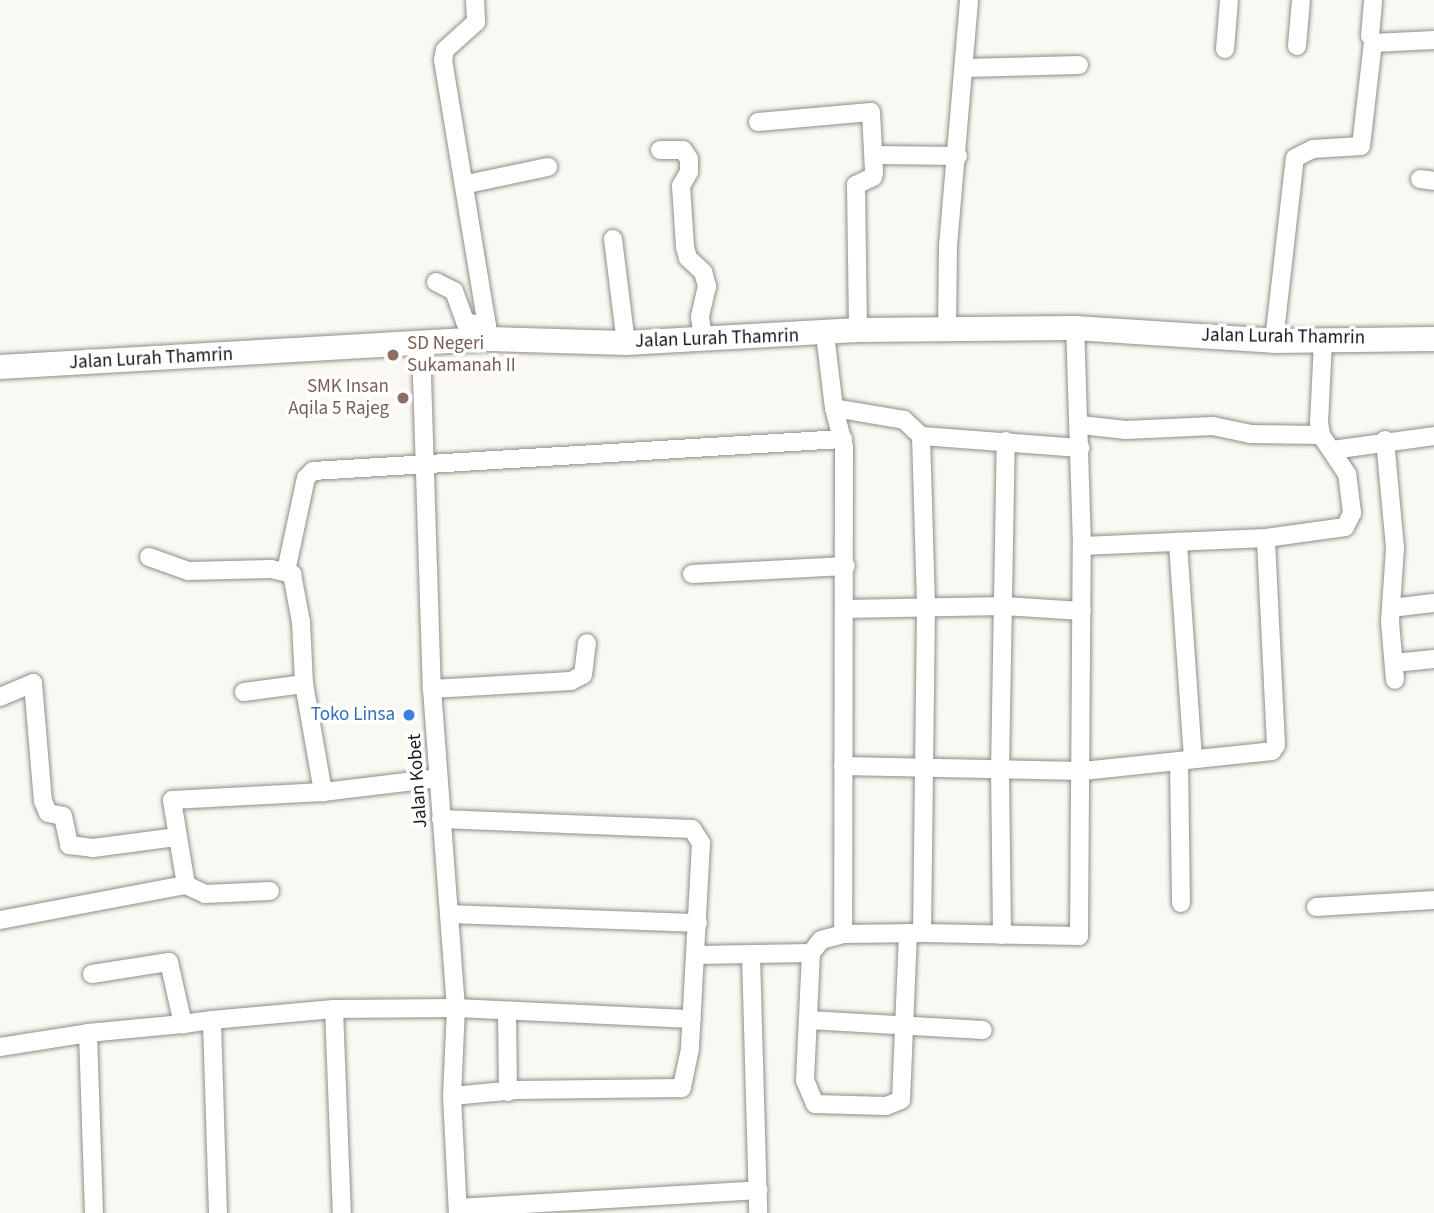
<!DOCTYPE html>
<html>
<head>
<meta charset="utf-8">
<style>
	body { margin:0 }
	#map { position:relative; width:1434px; height:1213px; overflow:hidden; background:#faf8f2; font-family:"Source Sans 3",sans-serif }
	div>[style] { position:absolute }
	.roads { filter:drop-shadow(0 0 2px #8f8d87) drop-shadow(0 0 2px #8f8d87) }
	.street>* { height:18px; margin:-9px; padding:0 9px; transform-origin:9px; border-radius:9px; background:#fff }
	.secondary>* { height:24px; margin:-12px; padding:0 12px; transform-origin:12px; border-radius:12px; background:#fff }
	.dots>* { width:19px; height:19px; translate:-50% -50%; box-sizing:border-box; border:4px solid #fff; border-radius:50% }
	span { translate:-50% -50%; white-space:nowrap; text-align:center; line-height:1.15; -webkit-text-stroke:7px #fff; paint-order:stroke }
	.street-label { font-size:19px; color:#181715 }
	.education-label { font-size:19px; color:#785e54 }
	.left { translate:0 -50%; text-align:left }
	.right { translate:-100% -50%; text-align:right }
	.shop-label { font-size:19px; color:#366cbe }
</style>
</head>
<body>
<div id="map">
	<div class="roads">
		<div class="street">
			<div style="left:475px;top:0;width:22px;rotate:87deg"></div>
			<div style="left:476px;top:22px;width:42px;rotate:137.9deg"></div>
			<div style="left:445px;top:50px;width:10px;rotate:101deg"></div>
			<div style="left:443px;top:60px;width:270px;rotate:80.6deg"></div>
			<div style="left:1370px;top:36px;width:36px;rotate:-85deg"></div>
			<div style="left:1297px;top:46px;width:46px;rotate:-85deg"></div>
			<div style="left:1225px;top:49px;width:49px;rotate:-85.3deg"></div>
			<div style="left:965px;top:68px;width:114px;rotate:-1.5deg"></div>
			<div style="left:758px;top:122px;width:113px;rotate:-5.1deg"></div>
			<div style="left:871px;top:112px;width:60px;rotate:87.1deg"></div>
			<div style="left:874px;top:172px;width:5px;rotate:101deg"></div>
			<div style="left:873px;top:177px;width:19px;rotate:155deg"></div>
			<div style="left:856px;top:185px;width:145px;rotate:89.2deg"></div>
			<div style="left:660px;top:150px;width:23px"></div>
			<div style="left:683px;top:150px;width:11px;rotate:56deg"></div>
			<div style="left:689px;top:159px;width:13px;rotate:90deg"></div>
			<div style="left:689px;top:172px;width:16px;rotate:120deg"></div>
			<div style="left:681px;top:186px;width:61px;rotate:86.2deg"></div>
			<div style="left:685px;top:247px;width:11px;rotate:75deg"></div>
			<div style="left:688px;top:258px;width:21px;rotate:43deg"></div>
			<div style="left:703px;top:272px;width:15px;rotate:74deg"></div>
			<div style="left:707px;top:286px;width:32px;rotate:103deg"></div>
			<div style="left:700px;top:317px;width:21px;rotate:82deg"></div>
			<div style="left:875px;top:155px;width:83px;rotate:0.7deg"></div>
			<div style="left:1420px;top:179px;width:14px;rotate:8deg"></div>
			<div style="left:467px;top:184px;width:83px;rotate:-11.9deg"></div>
			<div style="left:613px;top:239px;width:105px;rotate:82.9deg"></div>
			<div style="left:436px;top:282px;width:20px;rotate:27deg"></div>
			<div style="left:454px;top:291px;width:33px;rotate:70deg"></div>
			<div style="left:465px;top:322px;width:22px;rotate:10deg"></div>
			<div style="left:487px;top:326px;width:9px;rotate:84deg"></div>
			<div style="left:947px;top:330px;width:84px;rotate:-89.3deg"></div>
			<div style="left:948px;top:246px;width:247px;rotate:-85.1deg"></div>
			<div style="left:825px;top:334px;width:75px;rotate:83.1deg"></div>
			<div style="left:834px;top:408px;width:40px;rotate:75.6deg"></div>
			<div style="left:844px;top:447px;width:487px;rotate:90.1deg"></div>
			<div style="left:1274px;top:341px;width:184px;rotate:-83.5deg"></div>
			<div style="left:1295px;top:158px;width:20px;rotate:-27deg"></div>
			<div style="left:1313px;top:149px;width:48px;rotate:-3.6deg"></div>
			<div style="left:1361px;top:146px;width:104px;rotate:-83.4deg"></div>
			<div style="left:1373px;top:43px;width:61px;rotate:-2.8deg"></div>
			<div style="left:421px;top:345px;width:344px;rotate:88.2deg"></div>
			<div style="left:432px;top:689px;width:320px;rotate:85.7deg"></div>
			<div style="left:456px;top:1008px;width:88px;rotate:92.6deg"></div>
			<div style="left:452px;top:1096px;width:117px;rotate:87.1deg"></div>
			<div style="left:834px;top:408px;width:71px;rotate:9.7deg"></div>
			<div style="left:904px;top:420px;width:23px;rotate:43deg"></div>
			<div style="left:921px;top:436px;width:172px;rotate:88.3deg"></div>
			<div style="left:926px;top:608px;width:325px;rotate:90.7deg"></div>
			<div style="left:1081px;top:425px;width:45px;rotate:6.3deg"></div>
			<div style="left:1126px;top:430px;width:87px;rotate:-2.6deg"></div>
			<div style="left:1213px;top:426px;width:38px;rotate:12deg"></div>
			<div style="left:1250px;top:434px;width:71px;rotate:0.8deg"></div>
			<div style="left:921px;top:436px;width:160px;rotate:4.3deg"></div>
			<div style="left:1385px;top:440px;width:108px;rotate:84.7deg"></div>
			<div style="left:1395px;top:548px;width:74px;rotate:93.9deg"></div>
			<div style="left:1390px;top:622px;width:58px;rotate:85.1deg"></div>
			<div style="left:1332px;top:450px;width:103px;rotate:-7.8deg"></div>
			<div style="left:1178px;top:544px;width:215px;rotate:86deg"></div>
			<div style="left:1082px;top:546px;width:184px;rotate:-2.5deg"></div>
			<div style="left:1266px;top:538px;width:80px;rotate:-7.9deg"></div>
			<div style="left:1345px;top:527px;width:16px;rotate:-63deg"></div>
			<div style="left:1352px;top:513px;width:39px;rotate:-97deg"></div>
			<div style="left:1347px;top:474px;width:47px;rotate:-123.7deg"></div>
			<div style="left:1321px;top:435px;width:12px;rotate:-99deg"></div>
			<div style="left:1319px;top:423px;width:83px;rotate:-87.2deg"></div>
			<div style="left:149px;top:557px;width:41px;rotate:19.7deg"></div>
			<div style="left:188px;top:571px;width:83px;rotate:-1.4deg"></div>
			<div style="left:271px;top:569px;width:22px;rotate:13deg"></div>
			<div style="left:292px;top:574px;width:49px;rotate:79.4deg"></div>
			<div style="left:301px;top:622px;width:62px;rotate:87.2deg"></div>
			<div style="left:286px;top:571px;width:95px;rotate:-77.9deg"></div>
			<div style="left:306px;top:478px;width:10px;rotate:-45deg"></div>
			<div style="left:313px;top:471px;width:531px;rotate:-3.46deg"></div>
			<div style="left:692px;top:574px;width:154px;rotate:-3deg"></div>
			<div style="left:1391px;top:608px;width:43px;rotate:-6.6deg"></div>
			<div style="left:845px;top:609px;width:159px;rotate:-1.1deg"></div>
			<div style="left:1004px;top:606px;width:78px;rotate:3.7deg"></div>
			<div style="left:1394px;top:663px;width:40px;rotate:-5.7deg"></div>
			<div style="left:432px;top:689px;width:139px;rotate:-3.3deg"></div>
			<div style="left:571px;top:681px;width:13px;rotate:-27deg"></div>
			<div style="left:583px;top:675px;width:32px;rotate:-83deg"></div>
			<div style="left:244px;top:692px;width:61px;rotate:-7.6deg"></div>
			<div style="left:304px;top:684px;width:110px;rotate:80deg"></div>
			<div style="left:0;top:697px;width:36px;rotate:-23deg"></div>
			<div style="left:33px;top:683px;width:118px;rotate:85.2deg"></div>
			<div style="left:43px;top:801px;width:13px;rotate:67deg"></div>
			<div style="left:48px;top:813px;width:15px;rotate:11deg"></div>
			<div style="left:63px;top:816px;width:30px;rotate:78deg"></div>
			<div style="left:69px;top:845px;width:24px;rotate:7deg"></div>
			<div style="left:93px;top:848px;width:85px;rotate:-7.5deg"></div>
			<div style="left:1179px;top:761px;width:142px;rotate:89.2deg"></div>
			<div style="left:843px;top:766px;width:240px;rotate:1.2deg"></div>
			<div style="left:1083px;top:771px;width:190px;rotate:-6deg"></div>
			<div style="left:1272px;top:751px;width:7px;rotate:-56deg"></div>
			<div style="left:1276px;top:745px;width:207px;rotate:-92.8deg"></div>
			<div style="left:441px;top:819px;width:251px;rotate:2.3deg"></div>
			<div style="left:692px;top:829px;width:17px;rotate:57deg"></div>
			<div style="left:701px;top:843px;width:206px;rotate:93.1deg"></div>
			<div style="left:690px;top:1049px;width:40px;rotate:102deg"></div>
			<div style="left:682px;top:1088px;width:166px;rotate:179.3deg"></div>
			<div style="left:516px;top:1090px;width:64px;rotate:174.6deg"></div>
			<div style="left:186px;top:885px;width:21px;rotate:25deg"></div>
			<div style="left:205px;top:894px;width:65px;rotate:-2.6deg"></div>
			<div style="left:1316px;top:907px;width:118px;rotate:-3.4deg"></div>
			<div style="left:451px;top:914px;width:247px;rotate:2.1deg"></div>
			<div style="left:0;top:920px;width:189px;rotate:-10.7deg"></div>
			<div style="left:186px;top:885px;width:86px;rotate:-99.4deg"></div>
			<div style="left:172px;top:800px;width:151px;rotate:-3deg"></div>
			<div style="left:323px;top:792px;width:116px;rotate:-6.9deg"></div>
			<div style="left:908px;top:933px;width:167px;rotate:92.4deg"></div>
			<div style="left:901px;top:1100px;width:16px;rotate:158deg"></div>
			<div style="left:886px;top:1106px;width:71px;rotate:-178.4deg"></div>
			<div style="left:815px;top:1104px;width:26px;rotate:-113deg"></div>
			<div style="left:805px;top:1080px;width:127px;rotate:-87.3deg"></div>
			<div style="left:811px;top:953px;width:16px;rotate:-52deg"></div>
			<div style="left:821px;top:940px;width:23px;rotate:-15deg"></div>
			<div style="left:843px;top:934px;width:79px;rotate:-0.7deg"></div>
			<div style="left:922px;top:933px;width:157px;rotate:1.1deg"></div>
			<div style="left:1079px;top:936px;width:390px;rotate:-89.6deg"></div>
			<div style="left:1082px;top:546px;width:218px;rotate:-91.8deg"></div>
			<div style="left:1002px;top:935px;width:164px;rotate:-90.7deg"></div>
			<div style="left:1000px;top:771px;width:330px;rotate:-89deg"></div>
			<div style="left:696px;top:955px;width:115px;rotate:-1deg"></div>
			<div style="left:751px;top:955px;width:258px;rotate:88.4deg"></div>
			<div style="left:92px;top:974px;width:78px;rotate:-8.9deg"></div>
			<div style="left:169px;top:962px;width:64px;rotate:77.3deg"></div>
			<div style="left:183px;top:1024px;width:29px;rotate:-8deg"></div>
			<div style="left:334px;top:1009px;width:204px;rotate:87.8deg"></div>
			<div style="left:507px;top:1011px;width:81px;rotate:89.3deg"></div>
			<div style="left:809px;top:1020px;width:174px;rotate:3.3deg"></div>
			<div style="left:88px;top:1033px;width:95px;rotate:-5.4deg"></div>
			<div style="left:0;top:1047px;width:89px;rotate:-9deg"></div>
			<div style="left:88px;top:1033px;width:180px;rotate:88.1deg"></div>
			<div style="left:458px;top:1208px;width:301px;rotate:-3.4deg"></div>
			<div style="left:218px;top:1213px;width:193px;rotate:-91.8deg"></div>
			<div style="left:212px;top:1020px;width:122px;rotate:-5.2deg"></div>
			<div style="left:334px;top:1009px;width:122px;rotate:-0.5deg"></div>
			<div style="left:456px;top:1008px;width:236px;rotate:2.7deg"></div>
		</div>
		<div class="secondary">
			<div style="left:0;top:367px;width:489px;rotate:-3.3deg"></div>
			<div style="left:488px;top:339px;width:138px;rotate:1.7deg"></div>
			<div style="left:626px;top:343px;width:232px;rotate:-3.2deg"></div>
			<div style="left:858px;top:330px;width:217px;rotate:-0.5deg"></div>
			<div style="left:1075px;top:328px;width:199px;rotate:3.7deg"></div>
			<div style="left:1274px;top:341px;width:160px;rotate:-0.7deg"></div>
		</div>
	</div>
	<div class="dots">
		<div style="left:393px;top:355px;background:#8d6e63"></div>
		<div style="left:403px;top:398px;background:#8d6e63"></div>
		<div style="left:409px;top:715px;background:#3f7fe0"></div>
	</div>
	<div class="street-label">
		<span style="left:1283px;top:337px;rotate:1deg">Jalan Lurah Thamrin</span>
		<span style="left:717px;top:339px;rotate:-2deg">Jalan Lurah Thamrin</span>
		<span style="left:151px;top:359px;rotate:-3deg">Jalan Lurah Thamrin</span>
		<span style="left:418px;top:781px;rotate:-94deg">Jalan Kobet</span>
	</div>
	<div class="education-label">
		<span class="left" style="left:407px;top:355px">SD Negeri<br>Sukamanah II</span>
		<span class="right" style="left:389px;top:398px">SMK Insan<br>Aqila 5 Rajeg</span>
	</div>
	<div class="shop-label">
		<span class="right" style="left:395px;top:715px">Toko Linsa</span>
	</div>
</div>
</body>
</html>
